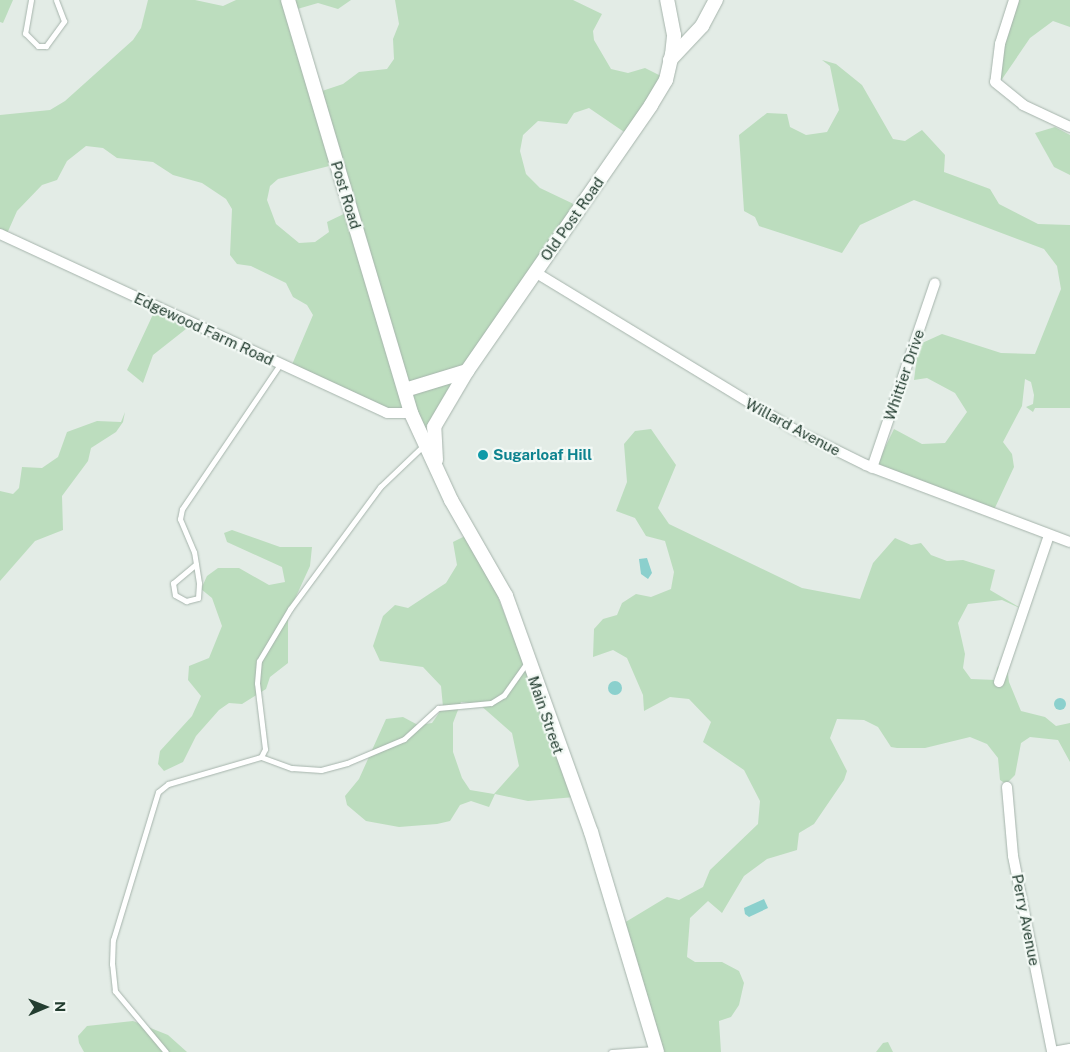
<!DOCTYPE html>
<html>
<head>
<meta charset="utf-8">
<style>
	body { margin:0 }
	#map { position:relative; width:1070px; height:1052px; overflow:hidden; background:#e3ece6; font-family:"Public Sans",sans-serif }
	div>[style] { position:absolute }
	.green>* { inset:0; background:#bcddbe }
	.water>* { inset:0; background:#8bd0cd }
	.round { border-radius:50% }
	.roads { filter:drop-shadow(0 0 1px #a6b4ac) drop-shadow(0 0 1px #a6b4ac) }
	.lane>* { height:5px; margin:-2.5px; padding:0 2.5px; transform-origin:2.5px; border-radius:2.5px; background:#fff }
	.street>* { height:10px; margin:-5px; padding:0 5px; transform-origin:5px; border-radius:5px; background:#fff }
	.secondary>* { height:14px; margin:-7px; padding:0 7px; transform-origin:7px; border-radius:7px; background:#fff }
	.dots>* { width:14px; height:14px; translate:-50% -50%; box-sizing:border-box; border:2px solid #f3f9f5; border-radius:50% }
	span { translate:-50% -50%; white-space:nowrap; text-align:center; line-height:1.15; -webkit-text-stroke:4.5px #f3f9f5; paint-order:stroke }
	.street-label { font-size:15px; color:#233d30 }
	.culture-label { font-size:15px; color:#0d838f; font-weight:700 }
	.left { translate:0 -50%; text-align:left }
	.north { position:absolute; left:20px; top:982px; width:50px; height:50px; -webkit-text-stroke:4px #f3f9f5; paint-order:stroke; rotate:89deg; font-size:14px; font-weight:700; line-height:20px; text-align:center; color:#233d30 }
	.north::after { content:''; display:block; margin:auto; width:18px; height:22px; background:#233d30; clip-path:polygon(50% 0,100% 100%,50% 72%,0 100%) }
</style>
</head>
<body>
<div id="map">
	<div class="green">
		<div style="clip-path:polygon(0 0,13px 0,3px 23px,0 22px)"></div>
		<div style="clip-path:polygon(evenodd,148px 0,195px 0,223px 6px,236px 0,351px 0,338px 9px,318px 3px,294px 10px,319px 92px,343px 84px,359px 72px,387px 69px,394px 59px,393px 39px,399px 24px,395px 0,573px 0,602px 14px,593px 31px,594px 40px,611px 69px,628px 73px,645px 68px,667px 79px,630px 136px,589px 108px,574px 113px,567px 124px,538px 121px,523px 135px,520px 151px,526px 174px,540px 188px,582px 208px,443px 409px,437px 462px,413px 413px,401px 415px,291px 367px,313px 315px,307px 305px,293px 297px,286px 283px,251px 266px,237px 264px,230px 255px,232px 209px,226px 199px,202px 183px,173px 175px,153px 162px,117px 158px,103px 148px,86px 146px,67px 161px,57px 180px,42px 185px,17px 211px,6px 236px,0 233px,0 115px,50px 110px,65px 101px,133px 40px,141px 28px,148px 0,337px 164px,352px 210px,327px 222px,329px 232px,315px 242px,299px 243px,276px 224px,267px 200px,270px 186px,278px 179px,337px 164px)"></div>
		<div style="clip-path:polygon(1016px 0,1070px 0,1070px 27px,1053px 21px,1030px 38px,998px 85px,1000px 53px)"></div>
		<div style="clip-path:polygon(822px 60px,836px 64px,862px 85px,893px 139px,905px 141px,922px 130px,945px 155px,944px 172px,990px 189px,999px 204px,1038px 224px,1070px 225px,1070px 408px,1035px 408px,1033px 412px,1026px 407px,1033px 404px,1034px 395px,1031px 382px,1025px 379px,1022px 406px,1003px 442px,1012px 454px,1014px 467px,993px 512px,875px 468px,894px 429px,922px 444px,945px 443px,967px 412px,955px 393px,927px 378px,914px 380px,917px 356px,911px 348px,942px 334px,1001px 353px,1035px 354px,1061px 289px,1057px 266px,1044px 249px,914px 200px,860px 225px,842px 253px,759px 226px,755px 217px,744px 211px,739px 135px,767px 113px,787px 114px,790px 127px,806px 135px,827px 132px,839px 110px,830px 66px)"></div>
		<div style="clip-path:polygon(1055px 127px,1070px 135px,1070px 175px,1054px 167px,1035px 133px)"></div>
		<div style="clip-path:polygon(156px 308px,191px 325px,153px 355px,143px 383px,127px 370px)"></div>
		<div style="clip-path:polygon(125px 412px,123px 422px,116px 432px,91px 448px,88px 461px,62px 496px,63px 530px,35px 541px,0 581px,0 491px,13px 494px,19px 488px,22px 467px,42px 468px,58px 457px,67px 432px,97px 421px,121px 422px)"></div>
		<div style="clip-path:polygon(651px 429px,676px 465px,658px 508px,669px 524px,802px 588px,860px 599px,873px 563px,895px 538px,911px 545px,921px 543px,931px 555px,947px 561px,963px 560px,995px 570px,990px 590px,1024px 610px,1002px 600px,968px 604px,958px 623px,965px 654px,963px 668px,971px 679px,996px 680px,997px 668px,1006px 659px,1009px 682px,1021px 711px,1045px 717px,1056px 726px,1070px 723px,1070px 762px,1058px 740px,1030px 737px,1021px 743px,1015px 775px,1006px 784px,1000px 780px,998px 758px,987px 744px,970px 737px,925px 748px,897px 748px,891px 747px,878px 727px,864px 720px,837px 719px,830px 738px,847px 771px,844px 780px,814px 824px,799px 833px,797px 850px,767px 859px,744px 876px,722px 913px,708px 901px,690px 918px,687px 957px,695px 962px,722px 962px,739px 971px,744px 983px,739px 1005px,731px 1017px,719px 1021px,721px 1052px,658px 1052px,619px 926px,667px 897px,679px 900px,703px 887px,710px 870px,758px 824px,760px 801px,744px 770px,703px 742px,711px 722px,689px 699px,670px 697px,644px 711px,643px 695px,627px 658px,613px 650px,593px 657px,594px 629px,603px 619px,617px 615px,622px 603px,636px 594px,651px 597px,671px 589px,674px 572px,665px 541px,646px 536px,635px 518px,616px 511px,627px 482px,624px 444px,635px 431px)"></div>
		<div style="clip-path:polygon(232px 530px,280px 547px,312px 547px,310px 566px,288px 614px,288px 663px,270px 677px,266px 689px,242px 704px,229px 703px,219px 710px,196px 736px,183px 762px,164px 771px,158px 764px,160px 751px,192px 716px,201px 696px,188px 680px,189px 666px,209px 658px,222px 626px,212px 598px,201px 589px,207px 576px,218px 568px,239px 568px,269px 585px,285px 582px,282px 567px,227px 542px,224px 533px)"></div>
		<div style="clip-path:polygon(evenodd,473px 532px,575px 797px,528px 801px,495px 794px,489px 807px,471px 801px,460px 805px,450px 821px,437px 824px,399px 827px,366px 821px,347px 805px,345px 796px,359px 779px,386px 719px,403px 717px,418px 725px,432px 723px,443px 707px,441px 686px,423px 667px,380px 661px,373px 646px,383px 616px,395px 605px,408px 608px,446px 583px,457px 565px,453px 542px,473px 532px,461px 702px,479px 704px,512px 733px,519px 766px,494px 794px,470px 790px,462px 778px,453px 752px,453px 723px,461px 702px)"></div>
		<div style="clip-path:polygon(133px 1021px,168px 1035px,187px 1052px,84px 1052px,79px 1043px,78px 1036px,87px 1026px)"></div>
		<div style="clip-path:polygon(888px 1042px,893px 1052px,876px 1052px,883px 1043px)"></div>
	</div>
	<div class="water">
		<div style="clip-path:polygon(647px 558px,652px 573px,648px 579px,641px 574px,639px 559px)"></div>
		<div class="round" style="left:608px;top:681px;width:14px;height:14px"></div>
		<div class="round" style="left:1054px;top:698px;width:12px;height:12px"></div>
		<div style="clip-path:polygon(764px 899px,768px 908px,749px 917px,745px 914px,744px 908px)"></div>
	</div>
	<div class="roads">
		<div class="lane">
			<div style="left:31px;top:0;width:34px;rotate:100deg"></div>
			<div style="left:25px;top:33px;width:18px;rotate:45deg"></div>
			<div style="left:38px;top:46px;width:8px"></div>
			<div style="left:46px;top:46px;width:31px;rotate:-54deg"></div>
			<div style="left:64px;top:21px;width:22px;rotate:-111deg"></div>
			<div style="left:196px;top:564px;width:30px;rotate:140deg"></div>
			<div style="left:173px;top:583px;width:12px;rotate:81deg"></div>
			<div style="left:175px;top:595px;width:13px;rotate:29deg"></div>
			<div style="left:186px;top:601px;width:12px;rotate:-14deg"></div>
			<div style="left:198px;top:598px;width:15px;rotate:-86deg"></div>
			<div style="left:199px;top:583px;width:31px;rotate:-99deg"></div>
			<div style="left:194px;top:552px;width:36px;rotate:-113deg"></div>
			<div style="left:180px;top:519px;width:10px;rotate:-79deg"></div>
			<div style="left:182px;top:509px;width:175px;rotate:-55.9deg"></div>
			<div style="left:261px;top:757px;width:33px;rotate:20deg"></div>
			<div style="left:292px;top:768px;width:29px;rotate:4deg"></div>
			<div style="left:321px;top:770px;width:27px;rotate:-15deg"></div>
			<div style="left:347px;top:763px;width:62px;rotate:-22.8deg"></div>
			<div style="left:404px;top:739px;width:46px;rotate:-42.4deg"></div>
			<div style="left:438px;top:708px;width:53px;rotate:-5.4deg"></div>
			<div style="left:491px;top:703px;width:15px;rotate:-32deg"></div>
			<div style="left:504px;top:695px;width:42px;rotate:-54.8deg"></div>
			<div style="left:166px;top:1052px;width:80px;rotate:-129.9deg"></div>
			<div style="left:115px;top:991px;width:27px;rotate:-96deg"></div>
			<div style="left:112px;top:964px;width:24px;rotate:-88deg"></div>
			<div style="left:113px;top:940px;width:155px;rotate:-73.1deg"></div>
			<div style="left:158px;top:792px;width:13px;rotate:-39deg"></div>
			<div style="left:168px;top:784px;width:97px;rotate:-16.2deg"></div>
			<div style="left:261px;top:757px;width:9px;rotate:-63deg"></div>
			<div style="left:265px;top:749px;width:66px;rotate:-96.9deg"></div>
			<div style="left:257px;top:683px;width:22px;rotate:-85deg"></div>
			<div style="left:259px;top:661px;width:61px;rotate:-59.2deg"></div>
			<div style="left:290px;top:609px;width:152px;rotate:-53.6deg"></div>
			<div style="left:380px;top:487px;width:61px;rotate:-43.7deg"></div>
			<div style="left:611px;top:1052px;width:44px;rotate:-3.9deg"></div>
		</div>
		<div class="street">
			<div style="left:1014px;top:0;width:46px;rotate:107.7deg"></div>
			<div style="left:1000px;top:44px;width:38px;rotate:97deg"></div>
			<div style="left:995px;top:82px;width:36px;rotate:39deg"></div>
			<div style="left:1023px;top:105px;width:52px;rotate:25.1deg"></div>
			<div style="left:0;top:234px;width:426px;rotate:24.8deg"></div>
			<div style="left:387px;top:413px;width:24px"></div>
			<div style="left:535px;top:272px;width:302px;rotate:31.3deg"></div>
			<div style="left:793px;top:429px;width:81px;rotate:26.3deg"></div>
			<div style="left:866px;top:465px;width:218px;rotate:20.7deg"></div>
			<div style="left:872px;top:468px;width:195px;rotate:-71.2deg"></div>
			<div style="left:999px;top:682px;width:155px;rotate:-71.2deg"></div>
			<div style="left:1007px;top:787px;width:69px;rotate:85deg"></div>
			<div style="left:1013px;top:856px;width:200px;rotate:78.7deg"></div>
			<div style="left:1053px;top:1052px;width:17px;rotate:-10deg"></div>
		</div>
		<div class="secondary">
			<div style="left:288px;top:0;width:431px;rotate:73.4deg"></div>
			<div style="left:411px;top:413px;width:96px;rotate:65.3deg"></div>
			<div style="left:451px;top:500px;width:111px;rotate:60.2deg"></div>
			<div style="left:506px;top:596px;width:251px;rotate:70.2deg"></div>
			<div style="left:591px;top:832px;width:230px;rotate:73.3deg"></div>
			<div style="left:670px;top:60px;width:47px;rotate:-46.7deg"></div>
			<div style="left:702px;top:26px;width:30px;rotate:-62deg"></div>
			<div style="left:405px;top:390px;width:65px;rotate:-17deg"></div>
			<div style="left:467px;top:371px;width:323px;rotate:-55.3deg"></div>
			<div style="left:651px;top:105px;width:29px;rotate:-59deg"></div>
			<div style="left:666px;top:80px;width:26px;rotate:-77deg"></div>
			<div style="left:672px;top:55px;width:20px;rotate:-84deg"></div>
			<div style="left:674px;top:35px;width:36px;rotate:-101deg"></div>
			<div style="left:436px;top:460px;width:33px;rotate:-93deg"></div>
			<div style="left:434px;top:427px;width:65px;rotate:-59.5deg"></div>
		</div>
	</div>
	<div class="dots">
		<div style="left:483px;top:455px;background:#0f9aa8"></div>
	</div>
	<div class="street-label">
		<span style="left:346px;top:195px;rotate:73deg">Post Road</span>
		<span style="left:572px;top:219px;rotate:-55deg">Old Post Road</span>
		<span style="left:204px;top:329px;rotate:25deg">Edgewood Farm Road</span>
		<span style="left:904px;top:375px;rotate:-71deg">Whittier Drive</span>
		<span style="left:793px;top:427px;rotate:28deg">Willard Avenue</span>
		<span style="left:546px;top:715px;rotate:71deg">Main Street</span>
		<span style="left:1026px;top:920px;rotate:79deg">Perry Avenue</span>
	</div>
	<div class="culture-label">
		<span class="left" style="left:493px;top:455px">Sugarloaf Hill</span>
	</div>
	<div class="north">N</div>
</div>
</body>
</html>
